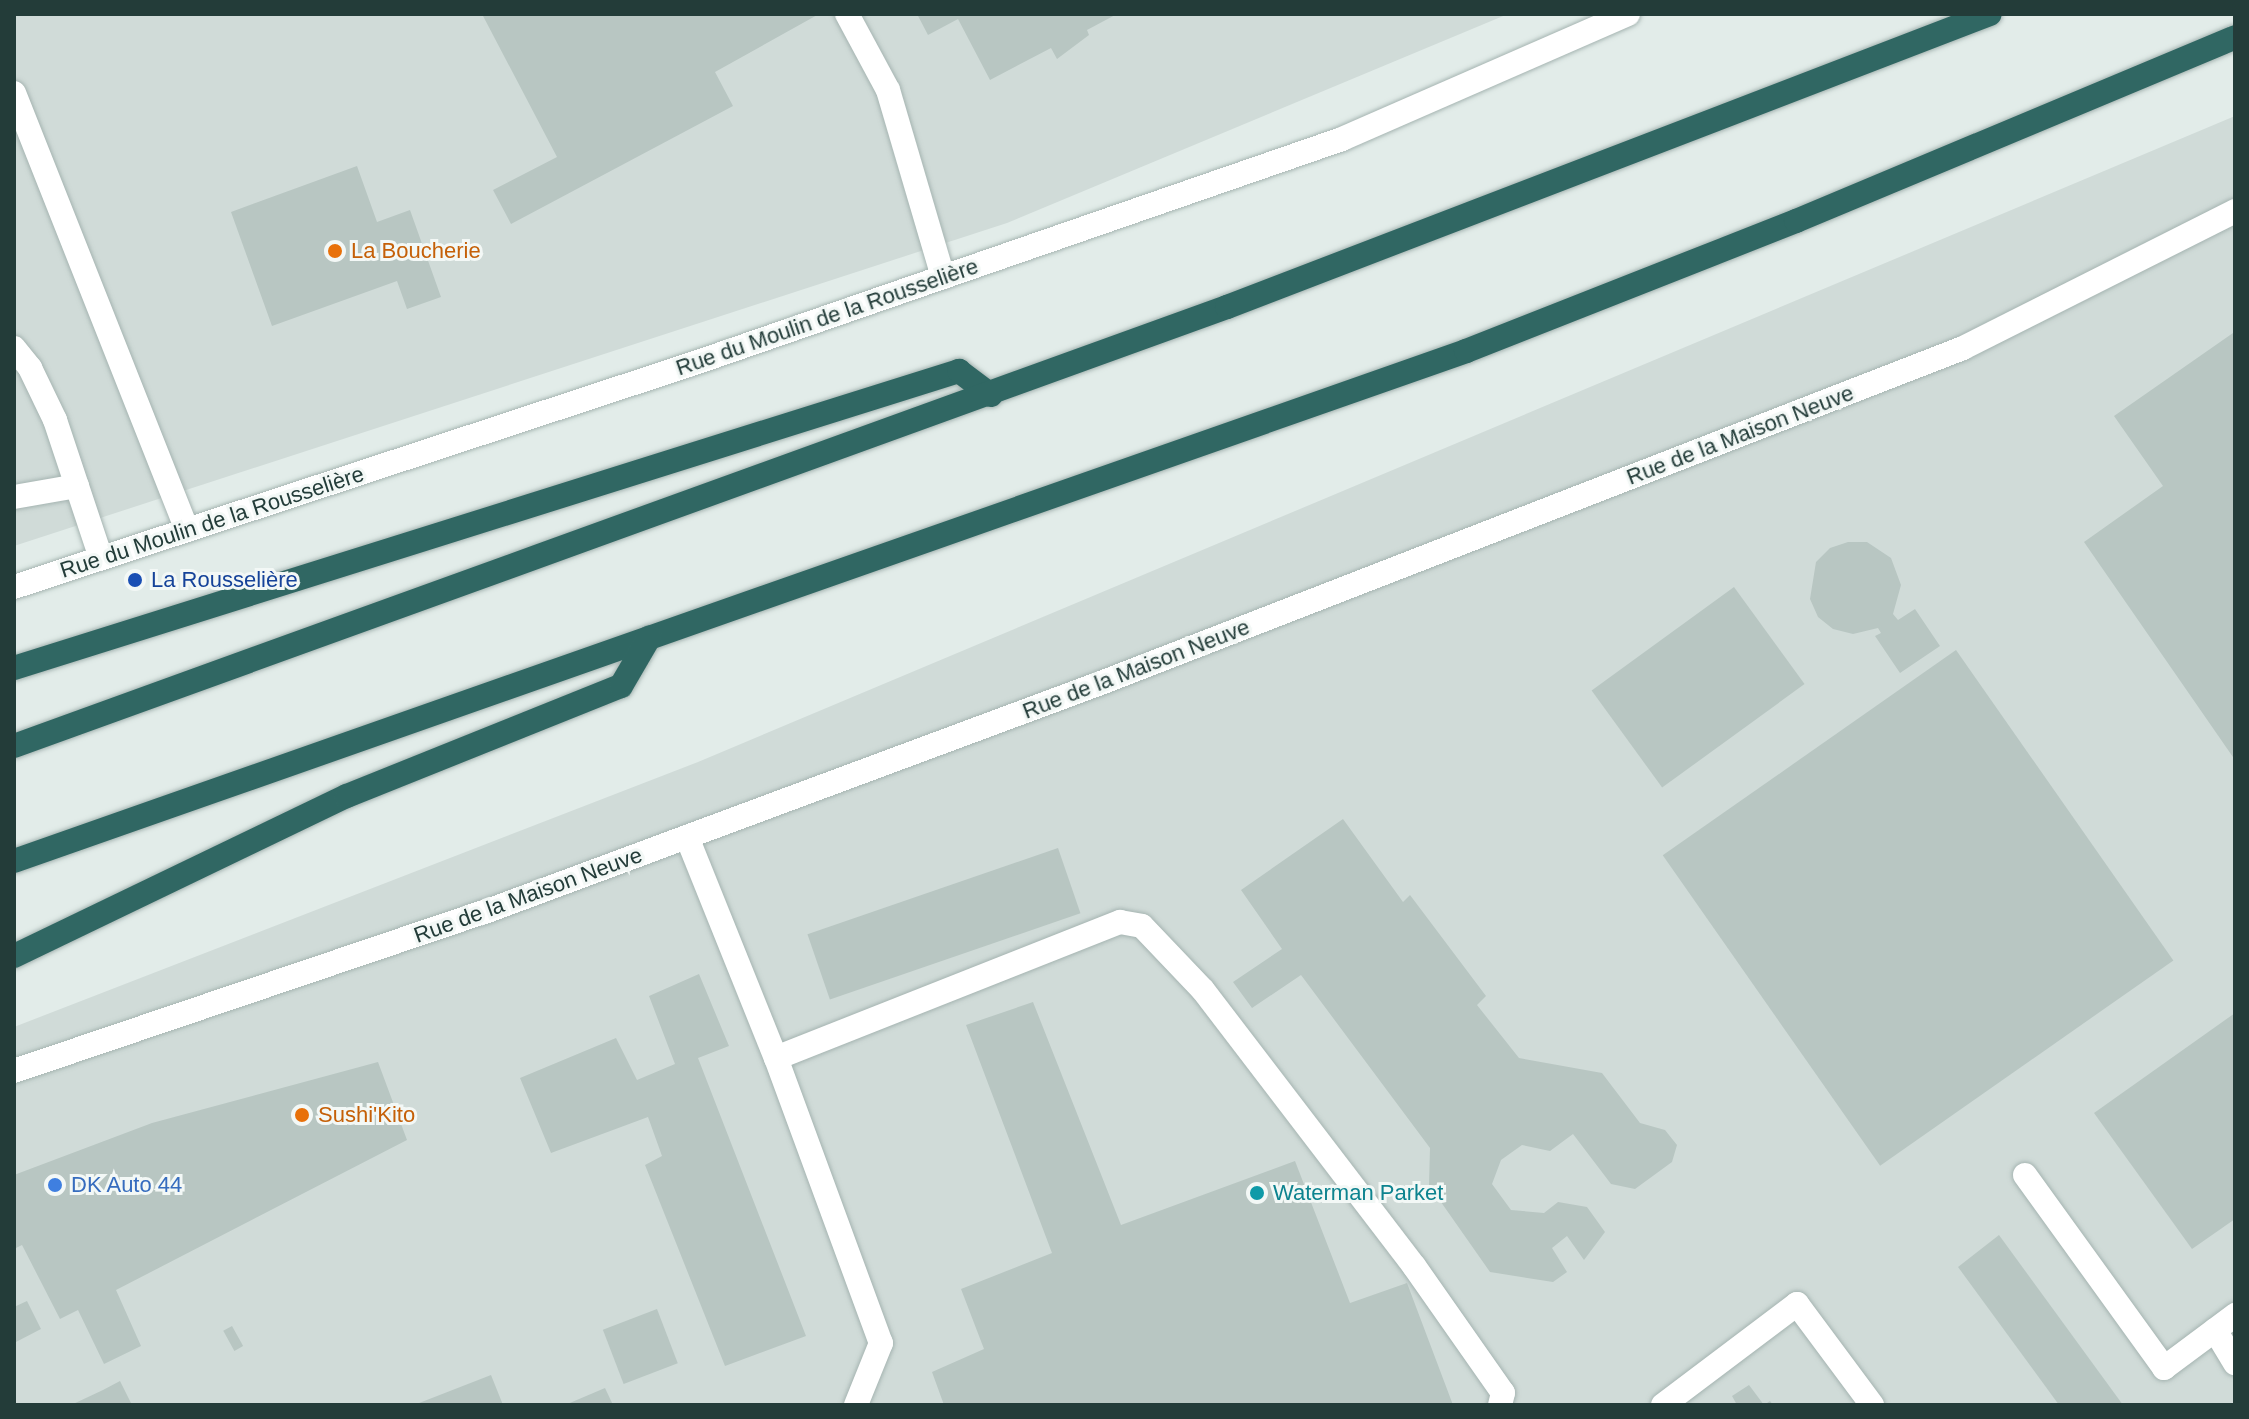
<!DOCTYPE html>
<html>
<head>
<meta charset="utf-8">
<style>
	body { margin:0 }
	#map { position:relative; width:2249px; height:1419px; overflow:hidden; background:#e2ece9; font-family:Arial,sans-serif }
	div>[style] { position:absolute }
	.built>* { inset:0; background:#d0dbd8 }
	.building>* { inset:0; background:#b8c6c2; transform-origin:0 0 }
	.roads { filter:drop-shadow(0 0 2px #a5b4b1) drop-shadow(0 0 2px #a5b4b1) }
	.minor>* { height:24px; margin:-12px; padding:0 12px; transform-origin:12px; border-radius:12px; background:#fff }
	.highway>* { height:24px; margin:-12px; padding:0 12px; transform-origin:12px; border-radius:12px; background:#306763 }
	.dots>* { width:22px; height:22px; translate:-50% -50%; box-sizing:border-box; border:4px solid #f3f8f6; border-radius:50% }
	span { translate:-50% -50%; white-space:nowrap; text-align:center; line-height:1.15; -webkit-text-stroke:6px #f3f8f6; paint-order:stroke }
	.food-label { font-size:22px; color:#c56008 }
	.left { translate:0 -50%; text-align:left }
	.street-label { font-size:22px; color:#233c39 }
	.transit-label { font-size:22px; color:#164399 }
	.shop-label { font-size:22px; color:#366cbe }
	.culture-label { font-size:22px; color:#0d838f }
	.frame { position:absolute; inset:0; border:16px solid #233c39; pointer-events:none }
</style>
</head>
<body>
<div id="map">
	<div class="built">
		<div style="clip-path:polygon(14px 14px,1508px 14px,1007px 223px,14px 546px)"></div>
		<div style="clip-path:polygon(2235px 116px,2235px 1405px,14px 1405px,14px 1027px,698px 762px)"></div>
	</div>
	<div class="building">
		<div style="clip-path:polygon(482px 14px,819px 14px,715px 72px,733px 106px,511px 224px,493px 190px,557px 157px)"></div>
		<div style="clip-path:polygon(917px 14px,1117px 14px,1087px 30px,1089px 35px,1057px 59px,1051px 48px,990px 80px,958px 19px,928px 35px)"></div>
		<div style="clip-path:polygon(357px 166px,377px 222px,410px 210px,441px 297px,407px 309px,397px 281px,272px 326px,231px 212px)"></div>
		<div style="clip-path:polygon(2233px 333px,2235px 336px,2235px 760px,2084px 542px,2163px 486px,2114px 416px)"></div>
		<div style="clip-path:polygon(1848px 542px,1867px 542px,1891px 558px,1901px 585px,1893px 614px,1898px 620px,1915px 609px,1940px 646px,1900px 673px,1875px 636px,1881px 633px,1878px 628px,1853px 634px,1833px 629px,1818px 617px,1810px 599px,1816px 562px,1830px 548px)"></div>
		<div style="left:1734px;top:587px;width:120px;height:176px;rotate:54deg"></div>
		<div style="left:1956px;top:650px;width:379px;height:358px;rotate:55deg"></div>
		<div style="clip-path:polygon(1343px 819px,1403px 902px,1410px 895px,1486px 996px,1477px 1005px,1519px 1058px,1602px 1073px,1640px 1123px,1665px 1130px,1677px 1145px,1672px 1162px,1635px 1189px,1611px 1184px,1573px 1134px,1550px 1151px,1522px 1145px,1501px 1160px,1492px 1184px,1511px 1210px,1544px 1213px,1558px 1202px,1587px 1207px,1605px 1232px,1584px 1260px,1567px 1236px,1552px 1248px,1567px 1272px,1553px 1282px,1490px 1272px,1429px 1185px,1430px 1148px,1301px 975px,1252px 1008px,1233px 982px,1282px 949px,1241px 890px)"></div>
		<div style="left:1058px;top:848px;width:69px;height:265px;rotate:71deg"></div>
		<div style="clip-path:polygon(699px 974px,729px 1046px,698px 1058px,806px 1336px,725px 1366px,645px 1165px,662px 1156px,648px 1117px,551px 1153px,520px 1078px,616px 1038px,637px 1080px,675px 1064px,649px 996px)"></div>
		<div style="clip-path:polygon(1033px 1002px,1121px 1225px,1295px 1161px,1350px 1303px,1407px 1283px,1453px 1405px,944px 1405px,932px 1372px,984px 1349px,961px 1289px,1052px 1253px,966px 1025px)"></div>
		<div style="clip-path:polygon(2235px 1013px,2235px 1219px,2192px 1249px,2094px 1113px)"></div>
		<div style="clip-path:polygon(378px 1062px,407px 1140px,116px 1290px,141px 1346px,104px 1364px,78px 1310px,60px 1319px,22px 1245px,14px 1249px,14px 1175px,152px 1123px)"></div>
		<div style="clip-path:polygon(1999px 1235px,2123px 1405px,2059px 1405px,1958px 1267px)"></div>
		<div style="clip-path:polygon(27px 1301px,41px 1329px,14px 1343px,14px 1307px)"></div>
		<div style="left:657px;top:1309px;width:58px;height:58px;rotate:69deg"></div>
		<div style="left:232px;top:1326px;width:23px;height:10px;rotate:61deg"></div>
		<div style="clip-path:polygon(491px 1375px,503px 1405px,414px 1405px)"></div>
		<div style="clip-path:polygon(120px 1381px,132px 1405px,71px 1405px,103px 1390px)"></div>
		<div style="clip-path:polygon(1749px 1385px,1764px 1405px,1770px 1401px,1773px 1405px,1737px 1405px,1732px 1396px)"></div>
		<div style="clip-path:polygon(605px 1388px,613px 1405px,565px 1405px)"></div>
	</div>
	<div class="roads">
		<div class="minor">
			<div style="left:847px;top:14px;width:86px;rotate:61.7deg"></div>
			<div style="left:888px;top:90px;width:195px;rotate:73.6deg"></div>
			<div style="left:14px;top:93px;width:470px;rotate:68.4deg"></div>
			<div style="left:14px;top:348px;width:26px;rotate:51deg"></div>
			<div style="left:30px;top:368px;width:58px;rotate:64.3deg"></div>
			<div style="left:55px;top:420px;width:145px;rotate:71.6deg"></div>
			<div style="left:14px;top:497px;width:64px;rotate:-9.9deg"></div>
			<div style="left:14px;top:587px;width:714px;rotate:-18.21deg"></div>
			<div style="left:692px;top:364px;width:688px;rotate:-19.09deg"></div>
			<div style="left:1342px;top:139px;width:312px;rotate:-23.6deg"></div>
			<div style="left:687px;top:837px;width:238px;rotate:68.1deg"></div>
			<div style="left:776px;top:1058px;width:370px;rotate:-21.6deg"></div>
			<div style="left:1120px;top:922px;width:22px;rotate:10deg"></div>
			<div style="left:1142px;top:926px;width:88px;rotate:46.4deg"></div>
			<div style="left:1203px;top:990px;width:347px;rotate:52.6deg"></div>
			<div style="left:1414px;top:1266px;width:155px;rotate:55deg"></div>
			<div style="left:1503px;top:1393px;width:12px;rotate:104deg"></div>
			<div style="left:776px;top:1058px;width:304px;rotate:69.8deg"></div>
			<div style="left:881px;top:1343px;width:67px;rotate:112deg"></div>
			<div style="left:14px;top:1071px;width:494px;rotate:-18.7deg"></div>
			<div style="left:482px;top:913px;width:666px;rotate:-20.39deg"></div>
			<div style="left:1106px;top:681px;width:919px;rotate:-21.23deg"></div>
			<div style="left:1963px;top:348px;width:305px;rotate:-26.7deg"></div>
			<div style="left:2025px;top:1175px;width:238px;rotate:54.2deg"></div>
			<div style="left:2164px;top:1368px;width:89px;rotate:-36.7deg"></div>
			<div style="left:2215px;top:1330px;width:39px;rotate:59deg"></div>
			<div style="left:1663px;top:1405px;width:168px;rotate:-37deg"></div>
			<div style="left:1797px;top:1304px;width:126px;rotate:53.4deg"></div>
		</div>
		<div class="highway">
			<div style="left:14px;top:668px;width:991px;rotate:-17.45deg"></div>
			<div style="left:959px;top:371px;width:40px;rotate:37deg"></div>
			<div style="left:14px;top:746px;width:1290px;rotate:-19.9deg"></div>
			<div style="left:1227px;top:307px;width:817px;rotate:-21.01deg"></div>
			<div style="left:14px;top:861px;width:1539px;rotate:-19.35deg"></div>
			<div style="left:1466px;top:351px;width:355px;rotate:-21.5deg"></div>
			<div style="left:1796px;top:221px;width:476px;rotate:-22.7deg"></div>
			<div style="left:14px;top:956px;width:369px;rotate:-25.7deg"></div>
			<div style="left:347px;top:796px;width:295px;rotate:-21.9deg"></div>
			<div style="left:621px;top:686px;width:56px;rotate:-59.7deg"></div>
		</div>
	</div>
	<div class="dots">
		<div style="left:335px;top:251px;background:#e8710a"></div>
		<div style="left:135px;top:580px;background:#1a4fb4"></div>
		<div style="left:302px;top:1115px;background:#e8710a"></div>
		<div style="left:55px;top:1185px;background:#3f7fe0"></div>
		<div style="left:1257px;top:1193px;background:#0f9aa8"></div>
	</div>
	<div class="food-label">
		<span class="left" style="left:351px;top:251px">La Boucherie</span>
		<span class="left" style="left:318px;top:1115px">Sushi'Kito</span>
	</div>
	<div class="street-label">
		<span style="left:827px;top:317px;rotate:-19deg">Rue du Moulin de la Rousselière</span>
		<span style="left:1740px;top:435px;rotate:-21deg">Rue de la Maison Neuve</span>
		<span style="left:212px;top:522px;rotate:-18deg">Rue du Moulin de la Rousselière</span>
		<span style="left:1136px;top:669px;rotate:-21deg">Rue de la Maison Neuve</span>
		<span style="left:528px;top:895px;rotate:-20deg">Rue de la Maison Neuve</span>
	</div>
	<div class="transit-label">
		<span class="left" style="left:151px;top:580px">La Rousselière</span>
	</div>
	<div class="shop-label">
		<span class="left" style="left:71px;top:1185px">DK Auto 44</span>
	</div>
	<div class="culture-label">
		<span class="left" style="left:1273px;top:1193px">Waterman Parket</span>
	</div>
	<div class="frame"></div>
</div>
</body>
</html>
